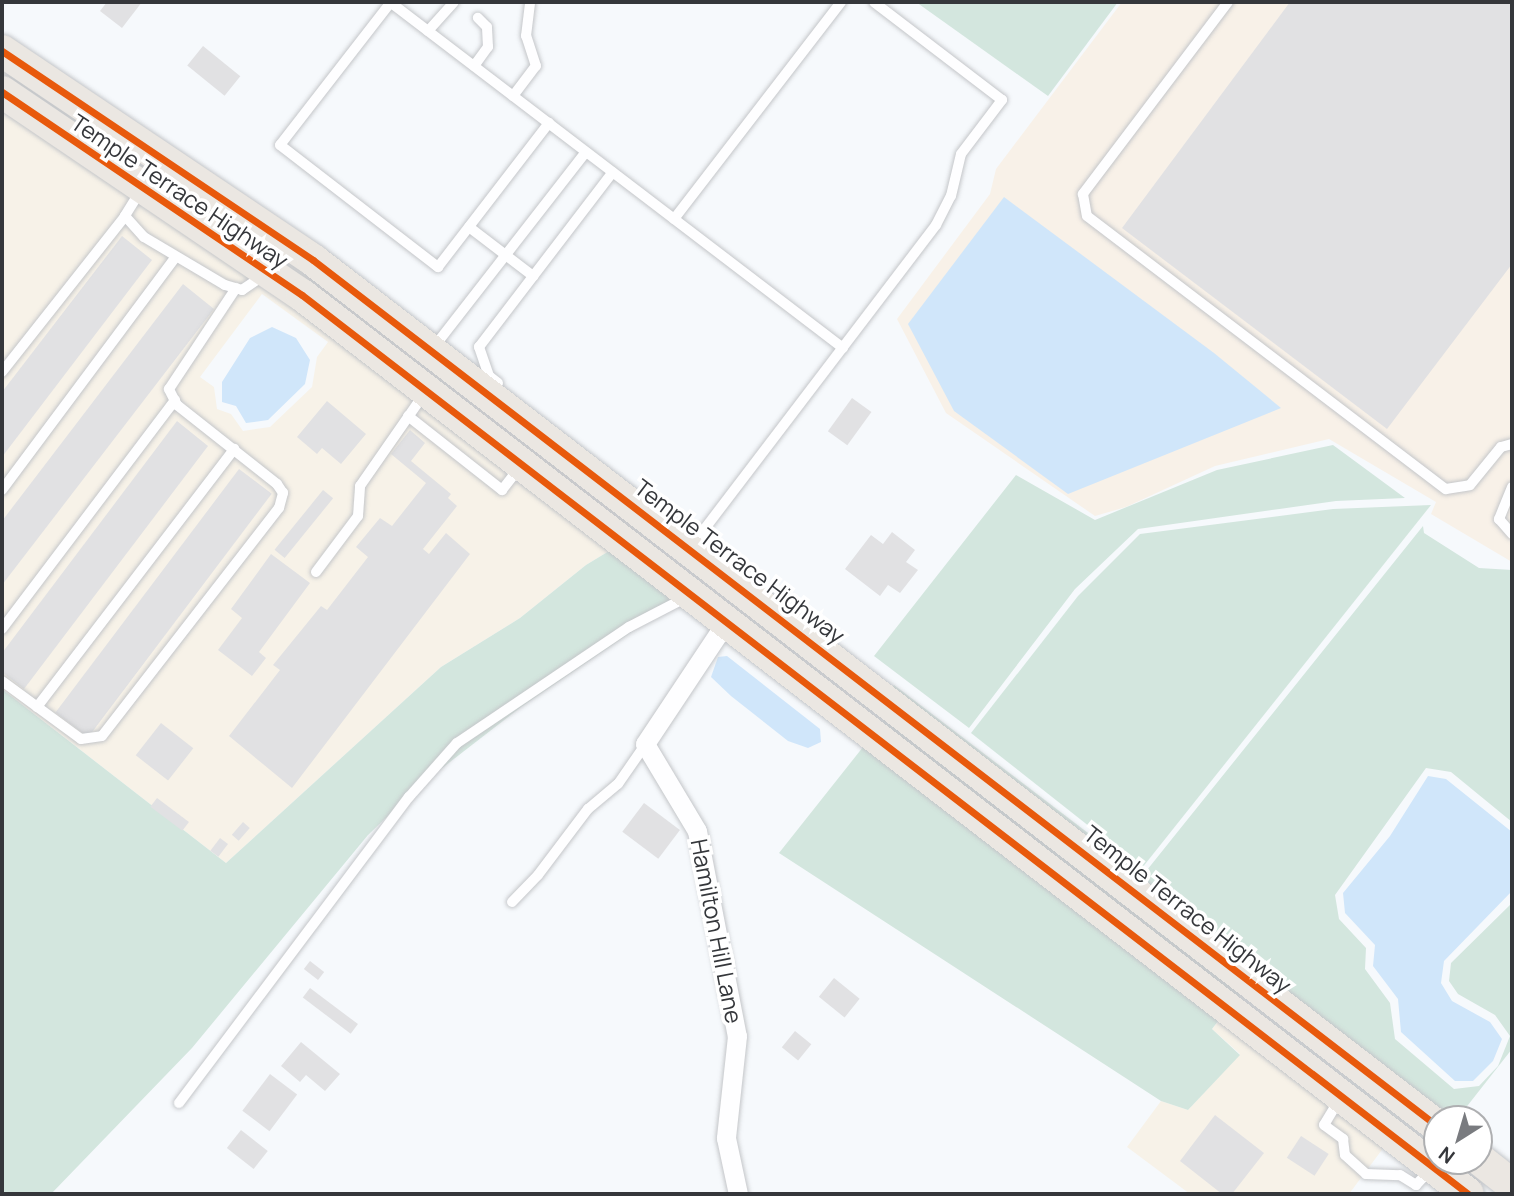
<!DOCTYPE html>
<html>
<head>
<meta charset="utf-8">
<style>
	body { margin:0 }
	#map { position:relative; width:1514px; height:1196px; overflow:hidden; background:#f6f9fc; font-family:Manrope,sans-serif }
	div>[style] { position:absolute }
	.commercial>* { inset:0; background:#f7f2e8 }
	.industrial>* { inset:0; background:#f8f1e8 }
	.green>* { inset:0; background:#d3e6de; transform-origin:0 0 }
	.water>* { inset:0; background:#d0e6fa }
	.building>* { inset:0; background:#e1e1e3; transform-origin:0 0 }
	.roads { filter:drop-shadow(0 0 2px #c4c6c9) drop-shadow(0 0 2px #c4c6c9) }
	.service>* { height:10px; margin:-5px; padding:0 5px; transform-origin:5px; border-radius:5px; background:#fefeff }
	.minor>* { height:19px; margin:-9.5px; padding:0 9.5px; transform-origin:9.5px; border-radius:9.5px; background:#fefeff }
	.primary>* { height:32px; margin:-16px; padding:0 16px; transform-origin:16px; border-radius:16px; background:#ebe7e2 }
	.cycleway>* { height:7px; margin:-3.5px; padding:0 3.5px; transform-origin:3.5px; border-radius:3.5px; background:#e8590c }
	span { translate:-50% -50%; white-space:nowrap; text-align:center; line-height:1.15; -webkit-text-stroke:7px #fff; paint-order:stroke }
	.street-label { font-size:23px; color:#35373b }
	.frame { position:absolute; inset:0; border:4px solid #35373b; pointer-events:none }
	.north { position:absolute; left:1423px; top:1105px; width:70px; height:70px; box-sizing:border-box; background:#fff; border:2px solid #aeafb1; border-radius:50%; rotate:217deg; font-size:19px; font-weight:700; line-height:28px; text-align:center; color:#35373b }
	.north::after { content:''; display:block; margin:auto; width:24px; height:32px; background:#797b7f; clip-path:polygon(50% 0,100% 100%,50% 72%,0 100%) }
</style>
</head>
<body>
<div id="map">
	<div class="commercial">
		<div style="clip-path:polygon(2px 63px,307px 268px,646px 526px,640px 535px,634px 538px,2px 79px)"></div>
		<div style="clip-path:polygon(evenodd,2px 105px,211px 246px,614px 548px,586px 565px,520px 618px,441px 667px,226px 863px,2px 689px,2px 105px,262px 294px,328px 342px,317px 357px,312px 387px,270px 427px,243px 431px,231px 414px,217px 409px,214px 387px,200px 377px,262px 294px)"></div>
		<div style="clip-path:polygon(1222px 1017px,1387px 1143px,1349px 1194px,1190px 1194px,1127px 1147px,1161px 1101px,1188px 1110px,1240px 1054px,1212px 1029px)"></div>
	</div>
	<div class="industrial">
		<div style="clip-path:polygon(1122px 2px,1512px 2px,1512px 562px,1431px 514px,1436px 502px,1329px 439px,1215px 466px,1126px 507px,1095px 516px,946px 413px,897px 319px,990px 194px,996px 169px)"></div>
	</div>
	<div class="green">
		<div style="clip-path:polygon(916px 2px,1118px 2px,1048px 96px)"></div>
		<div style="clip-path:polygon(1333px 445px,1405px 498px,1336px 501px,1138px 529px,1075px 589px,969px 728px,874px 656px,1016px 475px,1095px 520px,1217px 470px)"></div>
		<div style="clip-path:polygon(1431px 505px,1142px 868px,971px 733px,1078px 596px,1140px 534px,1333px 509px)"></div>
		<div style="clip-path:polygon(1423px 526px,1424px 533px,1479px 568px,1512px 570px,1512px 822px,1451px 772px,1426px 768px,1335px 895px,1339px 919px,1366px 948px,1365px 969px,1390px 1003px,1395px 1039px,1454px 1089px,1479px 1086px,1498px 1066px,1510px 1036px,1495px 1015px,1458px 994px,1449px 981px,1451px 963px,1512px 903px,1512px 1049px,1457px 1119px,1444px 1119px,891px 689px,894px 685px,1143px 875px)"></div>
		<div style="clip-path:polygon(614px 548px,667px 589px,674px 603px,521px 707px,419px 786px,368px 835px,192px 1048px,51px 1194px,2px 1194px,2px 689px,226px 863px,441px 667px,520px 618px,586px 565px)"></div>
		<div style="left:889px;top:713px;width:450px;height:17px;rotate:38deg"></div>
		<div style="clip-path:polygon(867px 742px,1222px 1016px,1212px 1029px,1240px 1055px,1188px 1110px,1161px 1101px,779px 853px)"></div>
	</div>
	<div class="water">
		<div style="clip-path:polygon(1004px 197px,1214px 353px,1281px 408px,1068px 494px,954px 411px,908px 324px)"></div>
		<div style="clip-path:polygon(272px 327px,296px 338px,310px 360px,305px 384px,268px 420px,246px 423px,236px 406px,222px 402px,222px 382px,250px 338px)"></div>
		<div style="clip-path:polygon(727px 656px,820px 729px,821px 742px,808px 748px,788px 741px,731px 696px,711px 677px,718px 657px)"></div>
		<div style="clip-path:polygon(1428px 776px,1446px 779px,1512px 832px,1512px 891px,1444px 961px,1441px 983px,1452px 1001px,1490px 1022px,1502px 1039px,1493px 1061px,1473px 1081px,1455px 1081px,1401px 1032px,1398px 999px,1373px 966px,1375px 945px,1345px 913px,1343px 893px,1390px 836px)"></div>
	</div>
	<div class="building">
		<div style="clip-path:polygon(107px 2px,142px 2px,122px 28px,100px 11px)"></div>
		<div style="clip-path:polygon(1290px 2px,1512px 2px,1512px 264px,1387px 429px,1122px 228px)"></div>
		<div style="left:203px;top:46px;width:48px;height:25px;rotate:39deg"></div>
		<div style="clip-path:polygon(122px 236px,152px 260px,2px 457px,2px 392px)"></div>
		<div style="clip-path:polygon(183px 284px,214px 309px,2px 585px,2px 521px)"></div>
		<div style="left:852px;top:398px;width:24px;height:41px;rotate:36deg"></div>
		<div style="clip-path:polygon(327px 401px,366px 434px,341px 464px,322px 448px,317px 454px,297px 437px)"></div>
		<div style="clip-path:polygon(177px 421px,208px 446px,24px 689px,2px 672px,2px 653px)"></div>
		<div style="clip-path:polygon(410px 430px,425px 443px,411px 461px,451px 494px,448px 498px,457px 506px,423px 549px,429px 554px,446px 533px,470px 554px,292px 788px,229px 736px,280px 670px,273px 665px,321px 606px,327px 610px,368px 557px,356px 547px,380px 518px,392px 526px,426px 483px,391px 454px)"></div>
		<div style="left:239px;top:469px;width:41px;height:305px;rotate:37deg"></div>
		<div style="left:323px;top:490px;width:13px;height:77px;rotate:39deg"></div>
		<div style="clip-path:polygon(892px 532px,915px 550px,906px 562px,918px 570px,900px 593px,888px 585px,880px 596px,845px 569px,871px 535px,883px 544px)"></div>
		<div style="clip-path:polygon(271px 554px,310px 583px,259px 652px,266px 658px,252px 676px,218px 650px,242px 618px,231px 609px)"></div>
		<div style="left:161px;top:723px;width:41px;height:41px;rotate:38deg"></div>
		<div style="left:157px;top:798px;width:40px;height:11px;rotate:37deg"></div>
		<div style="left:644px;top:803px;width:45px;height:36px;rotate:37deg"></div>
		<div style="left:243px;top:822px;width:9px;height:17px;rotate:41deg"></div>
		<div style="left:220px;top:838px;width:10px;height:16px;rotate:37deg"></div>
		<div style="left:310px;top:961px;width:18px;height:10px;rotate:38deg"></div>
		<div style="left:834px;top:978px;width:33px;height:24px;rotate:39deg"></div>
		<div style="left:310px;top:988px;width:60px;height:12px;rotate:37deg"></div>
		<div style="left:795px;top:1031px;width:21px;height:21px;rotate:39deg"></div>
		<div style="clip-path:polygon(301px 1042px,340px 1074px,325px 1091px,306px 1075px,300px 1082px,281px 1066px)"></div>
		<div style="left:270px;top:1074px;width:34px;height:46px;rotate:37deg"></div>
		<div style="clip-path:polygon(1215px 1115px,1264px 1153px,1232px 1194px,1222px 1194px,1180px 1161px)"></div>
		<div style="left:241px;top:1130px;width:34px;height:23px;rotate:38deg"></div>
		<div style="left:1301px;top:1136px;width:33px;height:26px;rotate:33deg"></div>
	</div>
	<div class="roads">
		<div class="service">
			<div style="left:390px;top:2px;width:570px;rotate:37.37deg"></div>
			<div style="left:391px;top:2px;width:181px;rotate:127.8deg"></div>
			<div style="left:280px;top:145px;width:200px;rotate:37.7deg"></div>
			<div style="left:438px;top:267px;width:182px;rotate:-52.4deg"></div>
			<div style="left:1228px;top:2px;width:241px;rotate:127.1deg"></div>
			<div style="left:1083px;top:194px;width:22px;rotate:80deg"></div>
			<div style="left:1087px;top:216px;width:451px;rotate:37.3deg"></div>
			<div style="left:1446px;top:489px;width:24px;rotate:-9deg"></div>
			<div style="left:1470px;top:485px;width:49px;rotate:-50.8deg"></div>
			<div style="left:1501px;top:447px;width:11px;rotate:-15deg"></div>
			<div style="left:428px;top:31px;width:38px;rotate:-48deg"></div>
			<div style="left:474px;top:66px;width:24px;rotate:-54deg"></div>
			<div style="left:488px;top:47px;width:20px;rotate:-93deg"></div>
			<div style="left:487px;top:27px;width:13px;rotate:-135deg"></div>
			<div style="left:513px;top:96px;width:38px;rotate:-53deg"></div>
			<div style="left:536px;top:66px;width:32px;rotate:-108deg"></div>
			<div style="left:526px;top:36px;width:34px;rotate:-83deg"></div>
			<div style="left:141px;top:190px;width:31px;rotate:122deg"></div>
			<div style="left:125px;top:216px;width:28px;rotate:48deg"></div>
			<div style="left:144px;top:237px;width:94px;rotate:30.7deg"></div>
			<div style="left:225px;top:285px;width:18px;rotate:16deg"></div>
			<div style="left:242px;top:290px;width:27px;rotate:-34deg"></div>
			<div style="left:674px;top:219px;width:274px;rotate:-52.4deg"></div>
			<div style="left:469px;top:227px;width:81px;rotate:37.4deg"></div>
			<div style="left:434px;top:347px;width:247px;rotate:-52.1deg"></div>
			<div style="left:2px;top:372px;width:199px;rotate:-51.7deg"></div>
			<div style="left:498px;top:383px;width:11px;rotate:-142deg"></div>
			<div style="left:489px;top:376px;width:31px;rotate:-109deg"></div>
			<div style="left:479px;top:347px;width:220px;rotate:-52.6deg"></div>
			<div style="left:408px;top:416px;width:120px;rotate:38.2deg"></div>
			<div style="left:502px;top:490px;width:28px;rotate:-52deg"></div>
			<div style="left:1512px;top:487px;width:35px;rotate:112deg"></div>
			<div style="left:1499px;top:519px;width:20px;rotate:49deg"></div>
			<div style="left:2px;top:490px;width:289px;rotate:-53.3deg"></div>
			<div style="left:690px;top:548px;width:406px;rotate:-52.7deg"></div>
			<div style="left:936px;top:225px;width:33px;rotate:-63deg"></div>
			<div style="left:951px;top:196px;width:43px;rotate:-76.6deg"></div>
			<div style="left:961px;top:154px;width:68px;rotate:-52.8deg"></div>
			<div style="left:1002px;top:100px;width:161px;rotate:-142.6deg"></div>
			<div style="left:316px;top:572px;width:70px;rotate:-53.1deg"></div>
			<div style="left:358px;top:516px;width:30px;rotate:-86deg"></div>
			<div style="left:360px;top:486px;width:112px;rotate:-55.2deg"></div>
			<div style="left:2px;top:629px;width:287px;rotate:-52.9deg"></div>
			<div style="left:2px;top:681px;width:98px;rotate:36.3deg"></div>
			<div style="left:81px;top:739px;width:21px;rotate:-8deg"></div>
			<div style="left:102px;top:736px;width:289px;rotate:-52.2deg"></div>
			<div style="left:279px;top:508px;width:16px;rotate:-75deg"></div>
			<div style="left:283px;top:493px;width:11px;rotate:-124deg"></div>
			<div style="left:277px;top:484px;width:127px;rotate:-141.7deg"></div>
			<div style="left:177px;top:405px;width:18px;rotate:-117deg"></div>
			<div style="left:169px;top:389px;width:121px;rotate:-56.4deg"></div>
			<div style="left:37px;top:707px;width:325px;rotate:-52.6deg"></div>
			<div style="left:512px;top:902px;width:37px;rotate:-46deg"></div>
			<div style="left:538px;top:875px;width:83px;rotate:-52.9deg"></div>
			<div style="left:588px;top:809px;width:39px;rotate:-40deg"></div>
			<div style="left:618px;top:784px;width:47px;rotate:-55.3deg"></div>
			<div style="left:1339px;top:1100px;width:29px;rotate:121deg"></div>
			<div style="left:1324px;top:1125px;width:24px;rotate:36deg"></div>
			<div style="left:1343px;top:1139px;width:16px;rotate:83deg"></div>
			<div style="left:1345px;top:1155px;width:28px;rotate:42deg"></div>
			<div style="left:1366px;top:1174px;width:34px;rotate:2deg"></div>
			<div style="left:1400px;top:1175px;width:19px;rotate:32deg"></div>
			<div style="left:1416px;top:1185px;width:21px;rotate:-47deg"></div>
			<div style="left:179px;top:1103px;width:383px;rotate:-53.1deg"></div>
			<div style="left:409px;top:797px;width:72px;rotate:-48.4deg"></div>
			<div style="left:457px;top:743px;width:207px;rotate:-34deg"></div>
			<div style="left:629px;top:627px;width:63px;rotate:-27.4deg"></div>
		</div>
		<div class="minor">
			<div style="left:726px;top:622px;width:146px;rotate:123.6deg"></div>
			<div style="left:645px;top:744px;width:101px;rotate:59.1deg"></div>
			<div style="left:697px;top:831px;width:209px;rotate:79deg"></div>
			<div style="left:737px;top:1036px;width:103px;rotate:96.2deg"></div>
			<div style="left:726px;top:1138px;width:57px;rotate:77.9deg"></div>
		</div>
		<div class="primary">
			<div style="left:2px;top:51px;width:375px;rotate:33.9deg"></div>
			<div style="left:313px;top:260px;width:1419px;rotate:37.61deg"></div>
			<div style="left:2px;top:92px;width:362px;rotate:34.1deg"></div>
			<div style="left:302px;top:295px;width:1472px;rotate:37.63deg"></div>
			<div style="left:1479px;top:1159px;width:42px;rotate:38.2deg"></div>
		</div>
	</div>
	<div class="cycleway">
		<div style="left:2px;top:51px;width:375px;rotate:33.9deg"></div>
		<div style="left:313px;top:260px;width:1419px;rotate:37.61deg"></div>
		<div style="left:2px;top:92px;width:362px;rotate:34.1deg"></div>
		<div style="left:302px;top:295px;width:1472px;rotate:37.63deg"></div>
	</div>
	<div class="street-label">
		<span style="left:180px;top:191px;rotate:34deg">Temple Terrace Highway</span>
		<span style="left:740px;top:561px;rotate:37deg">Temple Terrace Highway</span>
		<span style="left:1188px;top:909px;rotate:38deg">Temple Terrace Highway</span>
		<span style="left:717px;top:931px;rotate:79deg">Hamilton Hill Lane</span>
	</div>
	<div class="frame"></div>
	<div class="north">N</div>
</div>
</body>
</html>
